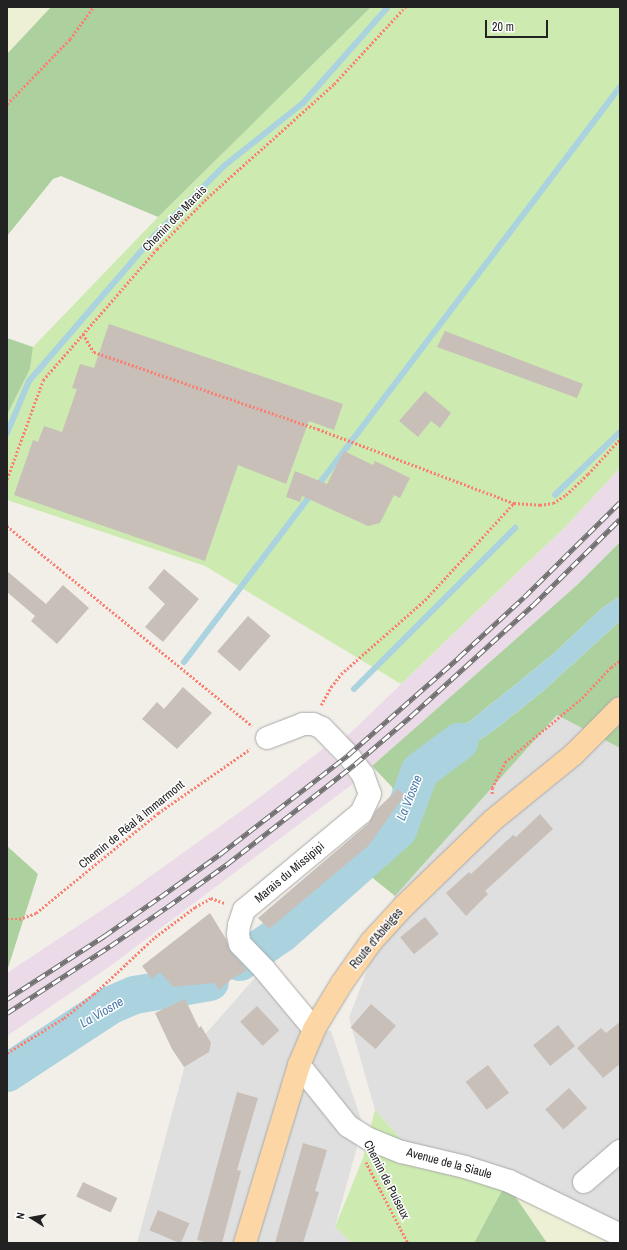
<!DOCTYPE html>
<html>
<head>
<meta charset="utf-8">
<style>
	body { margin:0 }
	#map { position:relative; width:627px; height:1250px; overflow:hidden; background:#f2efe9; font-family:"Archivo Narrow",sans-serif }
	div>[style] { position:absolute }
	.residential>* { inset:0; background:#e0dfdf }
	.industrial>* { inset:0; background:#ebdbe8 }
	.farmland>* { inset:0; background:#eef0d5 }
	.grass>* { inset:0; background:#cdebb0 }
	.forest>* { inset:0; background:#add19e }
	.water>* { inset:0; background:#aad3df }
	.stream>* { height:6px; margin:-3px; padding:0 3px; transform-origin:3px; border-radius:3px; background:#aad3df }
	.river>* { height:38px; margin:-19px; padding:0 19px; transform-origin:19px; border-radius:19px; background:#aad3df }
	.building>* { inset:0; background:#c7bfb8; transform-origin:0 0 }
	.path>* { height:2.5px; margin-top:-1.25px; transform-origin:0; background:repeating-linear-gradient(90deg,#fa8072 0 2px,transparent 0 4px) }
	.roads { filter:drop-shadow(0 0 1px #a9a9a9) drop-shadow(0 0 1px #a9a9a9) }
	.minor>* { height:22px; margin:-11px; padding:0 11px; transform-origin:11px; border-radius:11px; background:#fff }
	.major>* { height:22px; margin:-11px; padding:0 11px; transform-origin:11px; border-radius:11px; background:#fcd6a4 }
	.rail>* { height:4.5px; margin-top:-2.25px; transform-origin:0; background:repeating-linear-gradient(90deg,#fff 0 9px,#707070 0 18px); box-sizing:border-box; border-block:1px solid #707070 }
	span { translate:-50% -50%; white-space:nowrap; text-align:center; line-height:1.15; -webkit-text-stroke:3px #fff; paint-order:stroke }
	.street-label { font-size:12px; color:#222 }
	.water-label { font-size:13px; color:#4a7aab; font-style:italic }
	.frame { position:absolute; inset:0; border:8px solid #222; pointer-events:none }
	.north { position:absolute; left:12px; top:1198px; width:40px; height:40px; -webkit-text-stroke:3px #fff; paint-order:stroke; rotate:281deg; font-size:11px; font-weight:700; line-height:16px; text-align:center; color:#222 }
	.north::after { content:''; display:block; margin:auto; width:14px; height:18px; background:#222; clip-path:polygon(50% 0,100% 100%,50% 72%,0 100%) }
	.scale { position:absolute; left:485px; top:20px; width:63px; height:18px; box-sizing:border-box; border:2px solid #222; border-top:0; padding-left:5px; font-size:12px; line-height:14px; white-space:nowrap; color:#222; -webkit-text-stroke:3px #fff; paint-order:stroke }
</style>
</head>
<body>
<div id="map">
	<div class="residential">
		<div style="clip-path:polygon(557px 715px,620px 748px,620px 1237px,506px 1183px,401px 1139px,375px 1110px,349px 1018px,395px 896px)"></div>
		<div style="clip-path:polygon(260px 972px,307px 1030px,331px 1031px,363px 1125px,335px 1227px,352px 1243px,137px 1243px,188px 1054px)"></div>
	</div>
	<div class="industrial">
		<div style="clip-path:polygon(620px 468px,620px 542px,577px 585px,372px 766px,346px 737px,566px 526px)"></div>
		<div style="clip-path:polygon(324px 748px,354px 783px,109px 967px,7px 1036px,7px 973px,123px 896px,255px 801px)"></div>
	</div>
	<div class="farmland">
		<div style="clip-path:polygon(7px 7px,51px 7px,7px 54px)"></div>
		<div style="clip-path:polygon(506px 1183px,620px 1243px,540px 1243px)"></div>
	</div>
	<div class="grass">
		<div style="clip-path:polygon(371px 7px,620px 7px,620px 468px,566px 526px,401px 684px,205px 566px,7px 500px,7px 415px,30px 369px,33px 347px,158px 217px)"></div>
		<div style="clip-path:polygon(375px 1110px,401px 1139px,506px 1183px,474px 1243px,352px 1243px,335px 1227px,363px 1158px)"></div>
	</div>
	<div class="forest">
		<div style="clip-path:polygon(51px 7px,371px 7px,158px 217px,61px 176px,53px 179px,7px 236px,7px 54px)"></div>
		<div style="clip-path:polygon(7px 338px,33px 347px,30px 369px,7px 415px)"></div>
		<div style="clip-path:polygon(620px 542px,620px 596px,601px 609px,552px 655px,470px 721px,438px 738px,429px 780px,458px 754px,493px 731px,542px 692px,620px 621px,620px 748px,557px 715px,395px 896px,364px 871px,400px 814px,392px 787px,372px 766px,577px 585px)"></div>
		<div style="clip-path:polygon(7px 846px,38px 874px,7px 971px)"></div>
		<div style="clip-path:polygon(506px 1183px,547px 1243px,474px 1243px)"></div>
	</div>
	<div class="water">
		<div style="clip-path:polygon(620px 596px,620px 621px,542px 692px,493px 731px,458px 754px,429px 780px,410px 768px,412px 764px,438px 738px,470px 721px,552px 655px,601px 609px)"></div>
	</div>
	<div class="stream">
		<div style="left:7px;top:433px;width:56px;rotate:-67.1deg"></div>
		<div style="left:29px;top:381px;width:191px;rotate:-49.2deg"></div>
		<div style="left:154px;top:236px;width:99px;rotate:-45deg"></div>
		<div style="left:224px;top:166px;width:101px;rotate:-38.6deg"></div>
		<div style="left:303px;top:103px;width:128px;rotate:-48.5deg"></div>
		<div style="left:555px;top:495px;width:91px;rotate:-44.1deg"></div>
		<div style="left:184px;top:662px;width:722px;rotate:-52.83deg"></div>
		<div style="left:354px;top:689px;width:228px;rotate:-45deg"></div>
	</div>
	<div class="river">
		<div style="left:240px;top:962px;width:51px;rotate:-34.6deg"></div>
		<div style="left:282px;top:933px;width:155px;rotate:-41.6deg"></div>
		<div style="left:398px;top:830px;width:63px;rotate:-69.6deg"></div>
		<div style="left:420px;top:771px;width:49px;rotate:-36.6deg"></div>
		<div style="left:7px;top:1073px;width:124px;rotate:-33.2deg"></div>
		<div style="left:111px;top:1005px;width:26px;rotate:-23deg"></div>
		<div style="left:135px;top:995px;width:76px;rotate:-9.8deg"></div>
	</div>
	<div class="building">
		<div style="clip-path:polygon(109px 324px,343px 404px,334px 430px,309px 421px,286px 484px,238px 465px,205px 561px,14px 495px,33px 440px,38px 442px,44px 426px,62px 432px,77px 389px,72px 388px,80px 364px,94px 368px)"></div>
		<div style="clip-path:polygon(445px 331px,583px 384px,577px 398px,437px 347px)"></div>
		<div style="clip-path:polygon(425px 391px,451px 413px,440px 428px,431px 421px,418px 437px,399px 421px)"></div>
		<div style="clip-path:polygon(344px 451px,373px 465px,375px 461px,410px 478px,400px 498px,394px 495px,380px 523px,368px 526px,302px 496px,300px 502px,286px 497px,295px 471px,327px 484px)"></div>
		<div style="clip-path:polygon(164px 569px,199px 599px,163px 642px,145px 627px,165px 604px,148px 588px)"></div>
		<div style="clip-path:polygon(7px 571px,46px 604px,63px 585px,89px 608px,57px 644px,31px 621px,35px 616px,7px 592px)"></div>
		<div style="left:248px;top:616px;width:30px;height:47px;rotate:41deg"></div>
		<div style="clip-path:polygon(183px 687px,212px 713px,177px 749px,142px 719px,157px 702px,164px 709px)"></div>
		<div style="clip-path:polygon(398px 789px,405px 795px,368px 846px,269px 929px,258px 918px,369px 823px,376px 810px)"></div>
		<div style="clip-path:polygon(540px 814px,553px 829px,485px 891px,488px 894px,466px 916px,446px 893px,469px 872px,471px 874px,513px 835px,516px 837px)"></div>
		<div style="clip-path:polygon(210px 913px,226px 939px,231px 952px,241px 963px,246px 971px,233px 978px,219px 990px,214px 983px,173px 987px,160px 972px,152px 979px,142px 966px)"></div>
		<div style="left:425px;top:917px;width:22px;height:32px;rotate:51deg"></div>
		<div style="clip-path:polygon(185px 999px,199px 1028px,201px 1026px,211px 1043px,209px 1052px,184px 1067px,172px 1049px,155px 1013px)"></div>
		<div style="left:371px;top:1004px;width:33px;height:31px;rotate:41deg"></div>
		<div style="left:257px;top:1006px;width:33px;height:23px;rotate:47deg"></div>
		<div style="clip-path:polygon(620px 1022px,620px 1064px,603px 1078px,577px 1048px,601px 1028px,606px 1033px)"></div>
		<div style="left:558px;top:1025px;width:27px;height:32px;rotate:51deg"></div>
		<div style="left:488px;top:1065px;width:35px;height:28px;rotate:53deg"></div>
		<div style="left:569px;top:1088px;width:27px;height:32px;rotate:48deg"></div>
		<div style="clip-path:polygon(237px 1092px,258px 1098px,237px 1170px,241px 1171px,222px 1243px,209px 1243px,197px 1240px)"></div>
		<div style="clip-path:polygon(303px 1143px,327px 1150px,315px 1191px,319px 1192px,303px 1243px,275px 1243px)"></div>
		<div style="left:83px;top:1182px;width:38px;height:16px;rotate:25deg"></div>
		<div style="left:158px;top:1210px;width:34px;height:22px;rotate:23deg"></div>
	</div>
	<div class="path">
		<div style="left:7px;top:104px;width:91px;rotate:-45.9deg"></div>
		<div style="left:70px;top:39px;width:39px;rotate:-54deg"></div>
		<div style="left:83px;top:334px;width:21px;rotate:59deg"></div>
		<div style="left:94px;top:352px;width:237px;rotate:19deg"></div>
		<div style="left:318px;top:429px;width:210px;rotate:20.7deg"></div>
		<div style="left:514px;top:503px;width:26px;rotate:4deg"></div>
		<div style="left:540px;top:505px;width:13px;rotate:-9deg"></div>
		<div style="left:553px;top:503px;width:15px;rotate:-32deg"></div>
		<div style="left:566px;top:495px;width:30px;rotate:-44deg"></div>
		<div style="left:588px;top:474px;width:47px;rotate:-47.6deg"></div>
		<div style="left:7px;top:479px;width:105px;rotate:-70deg"></div>
		<div style="left:43px;top:380px;width:174px;rotate:-49deg"></div>
		<div style="left:157px;top:249px;width:71px;rotate:-45.6deg"></div>
		<div style="left:207px;top:198px;width:171px;rotate:-41.9deg"></div>
		<div style="left:334px;top:84px;width:105px;rotate:-47.3deg"></div>
		<div style="left:7px;top:526px;width:316px;rotate:39.2deg"></div>
		<div style="left:321px;top:705px;width:21px;rotate:-61deg"></div>
		<div style="left:331px;top:687px;width:16px;rotate:-52deg"></div>
		<div style="left:341px;top:674px;width:112px;rotate:-41.4deg"></div>
		<div style="left:425px;top:600px;width:132px;rotate:-47.5deg"></div>
		<div style="left:492px;top:794px;width:6px;rotate:-90deg"></div>
		<div style="left:492px;top:788px;width:29px;rotate:-63deg"></div>
		<div style="left:505px;top:762px;width:100px;rotate:-39.7deg"></div>
		<div style="left:582px;top:698px;width:42px;rotate:-46.9deg"></div>
		<div style="left:611px;top:667px;width:11px;rotate:-34deg"></div>
		<div style="left:7px;top:919px;width:12px"></div>
		<div style="left:19px;top:919px;width:18px;rotate:-19deg"></div>
		<div style="left:36px;top:913px;width:158px;rotate:-39.3deg"></div>
		<div style="left:158px;top:813px;width:112px;rotate:-34.8deg"></div>
		<div style="left:7px;top:1053px;width:67px;rotate:-31.6deg"></div>
		<div style="left:64px;top:1018px;width:38px;rotate:-39deg"></div>
		<div style="left:94px;top:994px;width:83px;rotate:-43.1deg"></div>
		<div style="left:155px;top:937px;width:50px;rotate:-36.9deg"></div>
		<div style="left:195px;top:907px;width:18px;rotate:-29deg"></div>
		<div style="left:211px;top:898px;width:15px;rotate:20deg"></div>
		<div style="left:366px;top:1162px;width:91px;rotate:62.6deg"></div>
	</div>
	<div class="roads">
		<div class="minor">
			<div style="left:267px;top:738px;width:39px;rotate:-21deg"></div>
			<div style="left:303px;top:724px;width:10px"></div>
			<div style="left:313px;top:724px;width:10px;rotate:24deg"></div>
			<div style="left:322px;top:728px;width:37px;rotate:46deg"></div>
			<div style="left:348px;top:755px;width:25px;rotate:53deg"></div>
			<div style="left:363px;top:775px;width:20px;rotate:70deg"></div>
			<div style="left:370px;top:794px;width:21px;rotate:115deg"></div>
			<div style="left:361px;top:813px;width:152px;rotate:140.3deg"></div>
			<div style="left:244px;top:910px;width:16px;rotate:108deg"></div>
			<div style="left:239px;top:925px;width:9px;rotate:96deg"></div>
			<div style="left:238px;top:934px;width:10px;rotate:79deg"></div>
			<div style="left:240px;top:944px;width:35px;rotate:46deg"></div>
			<div style="left:264px;top:969px;width:78px;rotate:50.2deg"></div>
			<div style="left:299px;top:1065px;width:78px;rotate:51.2deg"></div>
			<div style="left:348px;top:1126px;width:25px;rotate:32deg"></div>
			<div style="left:369px;top:1139px;width:35px;rotate:22deg"></div>
			<div style="left:402px;top:1152px;width:65px;rotate:13.4deg"></div>
			<div style="left:465px;top:1167px;width:46px;rotate:17.7deg"></div>
			<div style="left:509px;top:1181px;width:123px;rotate:25.9deg"></div>
			<div style="left:584px;top:1182px;width:48px;rotate:-40.7deg"></div>
		</div>
		<div class="major">
			<div style="left:245px;top:1243px;width:186px;rotate:-73.1deg"></div>
			<div style="left:299px;top:1065px;width:39px;rotate:-67deg"></div>
			<div style="left:314px;top:1029px;width:54px;rotate:-58.7deg"></div>
			<div style="left:342px;top:983px;width:50px;rotate:-54.7deg"></div>
			<div style="left:371px;top:942px;width:47px;rotate:-47.6deg"></div>
			<div style="left:403px;top:907px;width:125px;rotate:-44deg"></div>
			<div style="left:493px;top:820px;width:103px;rotate:-39.1deg"></div>
			<div style="left:573px;top:755px;width:66px;rotate:-45deg"></div>
		</div>
	</div>
	<div class="rail">
		<div style="left:7px;top:999px;width:116px;rotate:-33deg"></div>
		<div style="left:104px;top:936px;width:68px;rotate:-34.9deg"></div>
		<div style="left:160px;top:897px;width:74px;rotate:-35.6deg"></div>
		<div style="left:220px;top:854px;width:162px;rotate:-37.7deg"></div>
		<div style="left:348px;top:755px;width:148px;rotate:-41.4deg"></div>
		<div style="left:459px;top:657px;width:88px;rotate:-42.7deg"></div>
		<div style="left:524px;top:597px;width:135px;rotate:-44.7deg"></div>
		<div style="left:7px;top:1013px;width:123px;rotate:-33deg"></div>
		<div style="left:110px;top:946px;width:69px;rotate:-34.4deg"></div>
		<div style="left:167px;top:907px;width:74px;rotate:-35.6deg"></div>
		<div style="left:227px;top:864px;width:162px;rotate:-38deg"></div>
		<div style="left:355px;top:764px;width:74px;rotate:-40.6deg"></div>
		<div style="left:411px;top:716px;width:165px;rotate:-42.3deg"></div>
		<div style="left:533px;top:605px;width:122px;rotate:-44.7deg"></div>
	</div>
	<div class="street-label">
		<span style="left:175px;top:219px;rotate:-46deg">Chemin des Marais</span>
		<span style="left:132px;top:825px;rotate:-39deg">Chemin de Réal à Immarmont</span>
		<span style="left:290px;top:873px;rotate:-40deg">Marais du Missipipi</span>
		<span style="left:377px;top:939px;rotate:-50deg">Route d'Ableiges</span>
		<span style="left:449px;top:1164px;rotate:15deg">Avenue de la Siaule</span>
		<span style="left:386px;top:1180px;rotate:63deg">Chemin de Puiseux</span>
	</div>
	<div class="water-label">
		<span style="left:410px;top:798px;rotate:-68deg">La Viosne</span>
		<span style="left:102px;top:1013px;rotate:-30deg">La Viosne</span>
	</div>
	<div class="frame"></div>
	<div class="north">N</div>
	<div class="scale">20 m</div>
</div>
</body>
</html>
